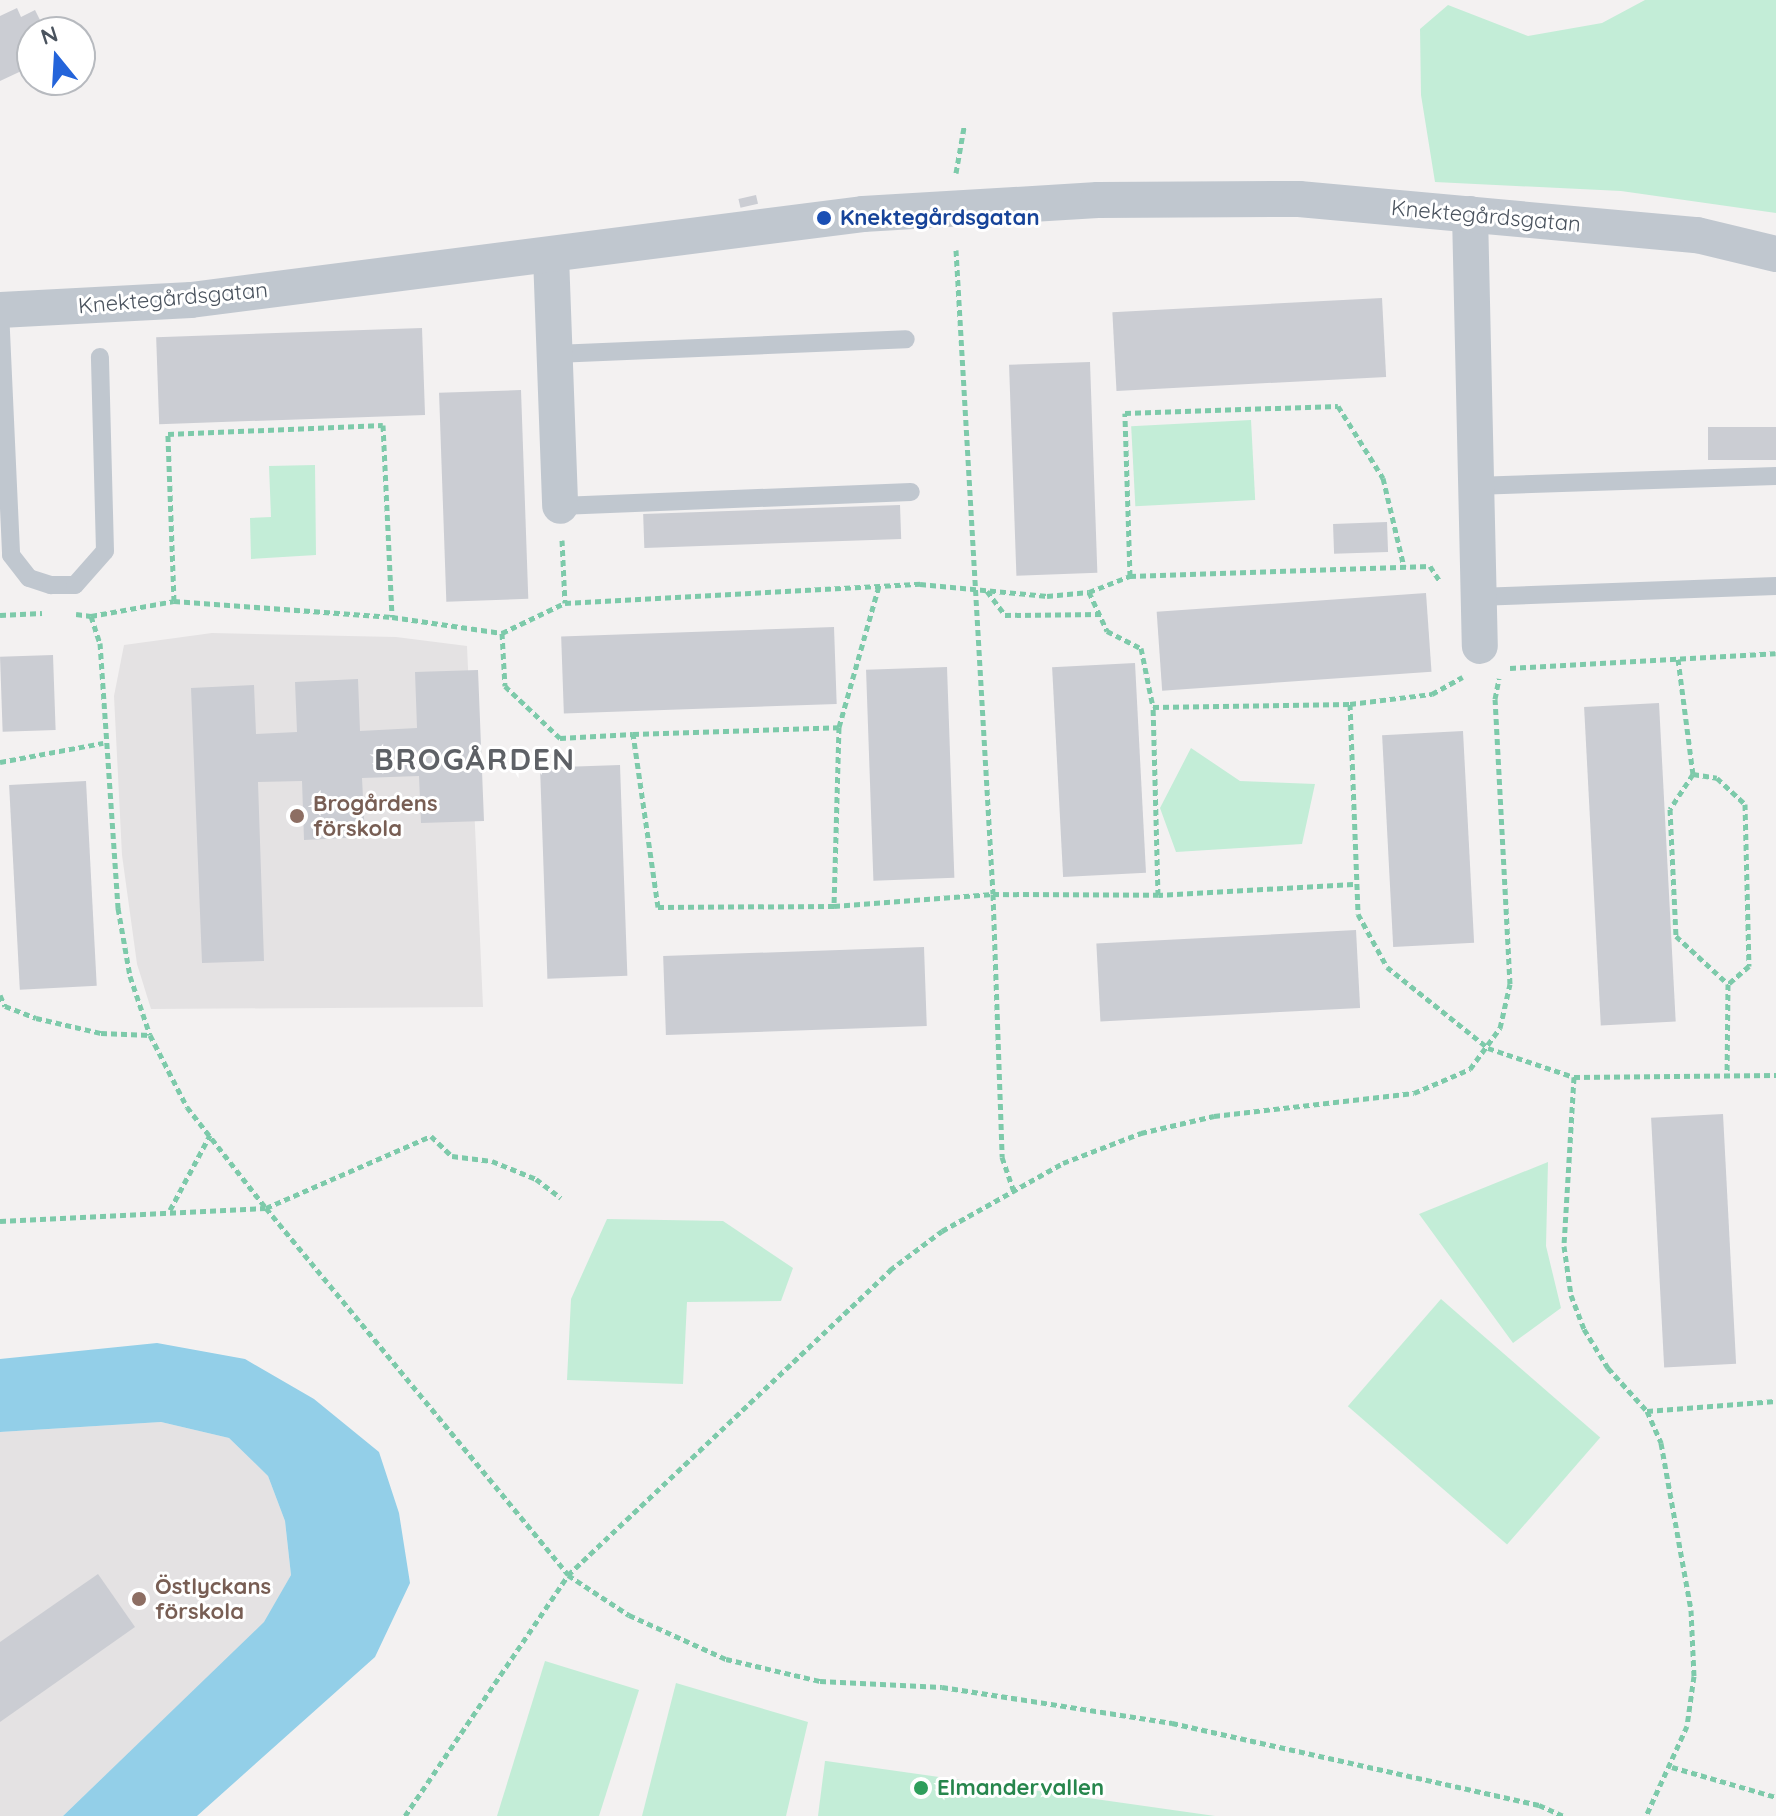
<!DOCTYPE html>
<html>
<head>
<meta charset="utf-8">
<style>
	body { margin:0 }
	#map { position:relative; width:1776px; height:1816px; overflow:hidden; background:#f3f1f1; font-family:Quicksand,sans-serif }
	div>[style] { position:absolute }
	.education>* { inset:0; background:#e4e2e3 }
	.green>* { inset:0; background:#c3edd7; transform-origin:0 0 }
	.water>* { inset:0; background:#93cfe8 }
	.building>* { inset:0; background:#cbcdd3; transform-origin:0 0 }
	.path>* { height:5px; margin-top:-2.5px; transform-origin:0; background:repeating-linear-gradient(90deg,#7dcaaa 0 6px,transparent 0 10px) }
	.lane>* { height:18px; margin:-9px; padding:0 9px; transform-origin:9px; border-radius:9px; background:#c0c7cf }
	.street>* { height:36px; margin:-18px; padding:0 18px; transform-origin:18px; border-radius:18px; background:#c0c7cf }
	.dots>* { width:22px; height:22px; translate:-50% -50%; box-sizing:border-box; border:4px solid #fff; border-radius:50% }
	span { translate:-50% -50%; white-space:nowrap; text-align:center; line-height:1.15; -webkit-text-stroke:6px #fff; paint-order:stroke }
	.street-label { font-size:22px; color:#4a535e }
	.transit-label { font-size:22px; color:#164399; font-weight:700 }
	.left { translate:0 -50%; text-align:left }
	.education-label { font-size:22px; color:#785e54; font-weight:700 }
	.leisure-label { font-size:22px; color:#27864d; font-weight:700 }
	.district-label { font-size:30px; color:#5e6166; font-weight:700; letter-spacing:2px }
	.north { position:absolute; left:16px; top:16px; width:80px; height:80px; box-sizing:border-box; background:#fff; border:2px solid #b7babf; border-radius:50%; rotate:342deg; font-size:22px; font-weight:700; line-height:32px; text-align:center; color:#4a535e }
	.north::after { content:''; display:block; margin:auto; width:28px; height:36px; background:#2464da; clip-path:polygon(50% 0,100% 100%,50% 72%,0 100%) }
</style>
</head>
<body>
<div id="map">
	<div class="education">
		<div style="clip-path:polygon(212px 633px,396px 637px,467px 646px,483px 1007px,151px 1009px,137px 964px,122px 855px,114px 696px,124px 645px)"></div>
		<div style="clip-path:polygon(161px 1422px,229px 1438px,268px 1476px,285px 1521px,291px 1575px,265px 1622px,63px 1816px,0 1816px,0 1432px)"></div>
	</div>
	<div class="green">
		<div style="clip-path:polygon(1645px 0,1776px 0,1776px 213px,1621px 191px,1435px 182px,1421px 95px,1420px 29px,1448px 5px,1528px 36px,1602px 23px)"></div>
		<div style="left:1251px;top:420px;width:80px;height:120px;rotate:87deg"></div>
		<div style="clip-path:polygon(315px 465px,316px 555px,251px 559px,250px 518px,271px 517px,269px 466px)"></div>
		<div style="clip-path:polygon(1191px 748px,1240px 781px,1315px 784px,1302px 844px,1176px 852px,1160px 808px)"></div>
		<div style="clip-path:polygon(1548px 1162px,1546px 1246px,1561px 1308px,1513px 1343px,1419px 1214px)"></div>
		<div style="clip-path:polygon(607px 1219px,723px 1221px,793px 1268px,781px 1301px,687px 1302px,683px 1384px,567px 1380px,571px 1299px)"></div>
		<div style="left:1441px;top:1299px;width:211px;height:142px;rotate:41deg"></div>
		<div style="clip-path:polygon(545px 1661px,639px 1690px,599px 1816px,497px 1816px)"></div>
		<div style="clip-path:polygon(676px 1683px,808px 1722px,786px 1816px,642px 1816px)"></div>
		<div style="clip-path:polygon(825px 1761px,826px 1761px,1215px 1816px,818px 1816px)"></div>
	</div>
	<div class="water">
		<div style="clip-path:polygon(157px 1343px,245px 1359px,314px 1399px,379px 1452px,399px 1513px,410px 1583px,375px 1657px,197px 1816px,63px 1816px,264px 1622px,291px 1575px,285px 1521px,268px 1476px,229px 1438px,161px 1422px,0 1432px,0 1359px)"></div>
	</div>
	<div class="building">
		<div style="clip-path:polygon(17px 8px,21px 17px,35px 10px,46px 32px,32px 32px,32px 66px,0 81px,0 16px)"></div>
		<div style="left:756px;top:195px;width:9px;height:18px;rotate:77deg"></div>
		<div style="left:1382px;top:298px;width:79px;height:270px;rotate:87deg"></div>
		<div style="left:422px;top:328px;width:87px;height:266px;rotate:88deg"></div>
		<div style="left:1090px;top:362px;width:211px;height:81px;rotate:88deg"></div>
		<div style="left:521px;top:390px;width:209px;height:82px;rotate:88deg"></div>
		<div style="left:1776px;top:427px;width:33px;height:68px;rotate:90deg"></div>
		<div style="left:900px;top:505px;width:34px;height:257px;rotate:88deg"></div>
		<div style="left:1387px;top:522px;width:30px;height:54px;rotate:88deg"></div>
		<div style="left:1426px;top:593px;width:79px;height:270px;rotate:86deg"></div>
		<div style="left:834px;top:627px;width:77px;height:273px;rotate:88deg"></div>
		<div style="left:53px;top:655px;width:75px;height:53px;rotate:88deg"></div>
		<div style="left:1135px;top:663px;width:210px;height:83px;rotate:87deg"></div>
		<div style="left:947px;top:667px;width:211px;height:81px;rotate:88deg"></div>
		<div style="clip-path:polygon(478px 670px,484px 821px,421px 823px,419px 776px,362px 778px,365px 837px,304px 840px,302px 781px,258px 782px,264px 961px,202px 963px,191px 688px,254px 685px,256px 734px,297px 732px,295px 682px,358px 679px,360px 731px,417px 728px,415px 672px)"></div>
		<div style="left:1659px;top:703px;width:319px;height:75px;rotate:87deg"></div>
		<div style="left:1463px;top:731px;width:212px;height:81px;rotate:87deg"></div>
		<div style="left:620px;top:765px;width:211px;height:80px;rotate:88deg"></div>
		<div style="left:86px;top:781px;width:205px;height:77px;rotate:87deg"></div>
		<div style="left:1356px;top:930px;width:78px;height:260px;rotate:87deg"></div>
		<div style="left:924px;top:947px;width:79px;height:261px;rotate:88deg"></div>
		<div style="left:1723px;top:1114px;width:250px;height:72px;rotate:87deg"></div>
		<div style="clip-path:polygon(98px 1574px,135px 1627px,0 1722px,0 1642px)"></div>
	</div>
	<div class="path">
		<div style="left:956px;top:173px;width:47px;rotate:-80.1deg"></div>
		<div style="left:956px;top:250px;width:645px;rotate:86.71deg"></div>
		<div style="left:993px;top:894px;width:263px;rotate:88deg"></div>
		<div style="left:1002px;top:1157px;width:34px;rotate:71deg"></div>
		<div style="left:562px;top:540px;width:63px;rotate:87.3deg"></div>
		<div style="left:1130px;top:576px;width:163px;rotate:-91.8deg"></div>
		<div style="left:1125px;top:413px;width:213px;rotate:-1.9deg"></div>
		<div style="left:1338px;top:406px;width:85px;rotate:58deg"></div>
		<div style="left:1383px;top:478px;width:91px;rotate:76.7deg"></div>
		<div style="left:987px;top:591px;width:30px;rotate:53deg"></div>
		<div style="left:1005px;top:615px;width:96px;rotate:-0.6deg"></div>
		<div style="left:1089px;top:592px;width:43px;rotate:65.2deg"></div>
		<div style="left:1107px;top:631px;width:38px;rotate:27deg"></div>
		<div style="left:1141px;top:648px;width:60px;rotate:78.5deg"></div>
		<div style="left:174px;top:601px;width:167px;rotate:-92.1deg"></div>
		<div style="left:168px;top:434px;width:215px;rotate:-2.4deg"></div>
		<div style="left:383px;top:425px;width:192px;rotate:87.3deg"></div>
		<div style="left:76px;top:614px;width:15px;rotate:8deg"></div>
		<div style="left:91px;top:616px;width:28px;rotate:72deg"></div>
		<div style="left:100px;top:643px;width:266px;rotate:86.1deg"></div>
		<div style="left:118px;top:908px;width:69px;rotate:80deg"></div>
		<div style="left:130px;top:976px;width:62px;rotate:71.3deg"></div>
		<div style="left:150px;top:1035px;width:81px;rotate:62.8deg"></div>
		<div style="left:187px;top:1107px;width:128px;rotate:52deg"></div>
		<div style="left:266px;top:1208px;width:475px;rotate:50.5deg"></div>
		<div style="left:568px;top:1575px;width:73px;rotate:33.3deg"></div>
		<div style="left:629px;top:1615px;width:107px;rotate:24.4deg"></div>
		<div style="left:726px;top:1659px;width:97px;rotate:13.2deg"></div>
		<div style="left:820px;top:1681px;width:122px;rotate:2.8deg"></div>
		<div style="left:942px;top:1687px;width:233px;rotate:8.9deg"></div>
		<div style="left:1172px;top:1723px;width:376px;rotate:12.6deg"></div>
		<div style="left:1539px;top:1805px;width:27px;rotate:24deg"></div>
		<div style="left:0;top:615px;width:42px;rotate:-2.7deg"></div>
		<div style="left:91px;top:616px;width:84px;rotate:-10.2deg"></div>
		<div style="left:174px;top:601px;width:219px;rotate:4.2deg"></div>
		<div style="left:392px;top:617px;width:111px;rotate:8.3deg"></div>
		<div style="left:502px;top:633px;width:70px;rotate:-25.5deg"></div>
		<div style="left:565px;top:603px;width:356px;rotate:-3.1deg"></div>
		<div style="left:920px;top:584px;width:128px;rotate:5.4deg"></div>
		<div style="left:1047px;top:596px;width:42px;rotate:-5.4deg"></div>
		<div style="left:1089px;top:592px;width:44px;rotate:-21.3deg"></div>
		<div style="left:1130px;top:576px;width:300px;rotate:-1.9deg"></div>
		<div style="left:1430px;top:566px;width:17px;rotate:57deg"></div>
		<div style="left:502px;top:633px;width:53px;rotate:86.8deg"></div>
		<div style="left:505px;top:686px;width:76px;rotate:43.4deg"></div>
		<div style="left:560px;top:738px;width:73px;rotate:-3.1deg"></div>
		<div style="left:633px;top:734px;width:206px;rotate:-1.9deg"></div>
		<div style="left:839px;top:727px;width:179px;rotate:91.6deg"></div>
		<div style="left:834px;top:906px;width:176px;rotate:179.7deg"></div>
		<div style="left:658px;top:907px;width:175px;rotate:-98.2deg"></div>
		<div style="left:1678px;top:659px;width:116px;rotate:82.6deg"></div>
		<div style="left:1693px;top:774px;width:24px;rotate:9deg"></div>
		<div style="left:1717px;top:778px;width:38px;rotate:43deg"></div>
		<div style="left:1745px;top:804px;width:162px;rotate:88.6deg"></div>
		<div style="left:1749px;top:966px;width:28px;rotate:139deg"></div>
		<div style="left:1728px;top:984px;width:92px;rotate:90.6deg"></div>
		<div style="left:1510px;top:668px;width:266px;rotate:-3.2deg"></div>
		<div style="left:1350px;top:704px;width:83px;rotate:-7deg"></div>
		<div style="left:1432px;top:694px;width:35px;rotate:-29deg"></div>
		<div style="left:839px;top:727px;width:147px;rotate:-74.2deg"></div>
		<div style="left:0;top:762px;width:105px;rotate:-10.5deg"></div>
		<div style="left:1693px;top:774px;width:42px;rotate:123.3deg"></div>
		<div style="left:1670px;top:809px;width:127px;rotate:87.3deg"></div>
		<div style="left:1676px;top:936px;width:71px;rotate:42.7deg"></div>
		<div style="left:1353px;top:884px;width:195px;rotate:176.8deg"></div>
		<div style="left:1158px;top:895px;width:188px;rotate:-91.5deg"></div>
		<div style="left:1153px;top:707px;width:197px;rotate:-0.9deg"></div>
		<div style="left:1350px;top:704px;width:210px;rotate:87.8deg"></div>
		<div style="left:1358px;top:914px;width:60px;rotate:61.3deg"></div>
		<div style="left:1387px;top:967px;width:129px;rotate:38.7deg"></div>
		<div style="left:1488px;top:1048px;width:91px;rotate:18.6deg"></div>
		<div style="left:1574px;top:1077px;width:202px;rotate:-0.6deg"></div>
		<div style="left:834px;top:906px;width:159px;rotate:-4.3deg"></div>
		<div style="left:993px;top:894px;width:165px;rotate:0.3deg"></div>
		<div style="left:0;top:995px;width:12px;rotate:66deg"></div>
		<div style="left:5px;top:1006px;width:33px;rotate:21deg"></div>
		<div style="left:36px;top:1018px;width:67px;rotate:13deg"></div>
		<div style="left:101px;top:1033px;width:49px;rotate:2.3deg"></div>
		<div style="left:1574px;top:1077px;width:169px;rotate:93.4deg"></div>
		<div style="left:1564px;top:1246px;width:49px;rotate:81.9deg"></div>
		<div style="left:1571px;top:1295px;width:36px;rotate:69deg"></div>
		<div style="left:1584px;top:1329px;width:46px;rotate:58.4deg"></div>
		<div style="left:1608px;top:1368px;width:58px;rotate:47.8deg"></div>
		<div style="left:1647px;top:1411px;width:35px;rotate:66deg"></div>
		<div style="left:1661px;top:1443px;width:170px;rotate:79.8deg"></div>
		<div style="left:1691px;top:1610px;width:66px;rotate:87.4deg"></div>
		<div style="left:1694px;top:1676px;width:50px;rotate:98deg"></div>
		<div style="left:1687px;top:1726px;width:99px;rotate:114.5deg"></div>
		<div style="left:170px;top:1210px;width:85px;rotate:-61.9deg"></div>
		<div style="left:0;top:1221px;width:266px;rotate:-2.8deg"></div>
		<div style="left:266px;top:1208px;width:180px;rotate:-23.6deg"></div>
		<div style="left:431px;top:1136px;width:29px;rotate:44deg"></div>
		<div style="left:452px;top:1156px;width:40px;rotate:7.1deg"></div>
		<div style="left:492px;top:1161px;width:48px;rotate:22.2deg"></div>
		<div style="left:536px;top:1179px;width:31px;rotate:37deg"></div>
		<div style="left:1647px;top:1411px;width:129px;rotate:-4.4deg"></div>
		<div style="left:1672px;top:1767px;width:108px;rotate:16.1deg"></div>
		<div style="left:405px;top:1816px;width:291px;rotate:-55.9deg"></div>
		<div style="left:568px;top:1575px;width:444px;rotate:-43.4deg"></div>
		<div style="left:890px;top:1270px;width:65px;rotate:-36.9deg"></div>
		<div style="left:942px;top:1231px;width:139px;rotate:-29.3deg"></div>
		<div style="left:1063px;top:1163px;width:84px;rotate:-21deg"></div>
		<div style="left:1141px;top:1133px;width:75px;rotate:-13.1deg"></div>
		<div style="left:1214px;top:1116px;width:201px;rotate:-6.6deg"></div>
		<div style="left:1414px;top:1093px;width:61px;rotate:-23.2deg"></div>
		<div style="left:1470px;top:1069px;width:51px;rotate:-53.8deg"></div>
		<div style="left:1500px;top:1028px;width:45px;rotate:-77.2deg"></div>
		<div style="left:1510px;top:984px;width:285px;rotate:-93deg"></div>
		<div style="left:1495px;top:699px;width:21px;rotate:-79deg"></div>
	</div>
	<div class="lane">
		<div style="left:0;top:310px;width:245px;rotate:87.4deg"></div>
		<div style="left:11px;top:555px;width:29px;rotate:52deg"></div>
		<div style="left:29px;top:578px;width:23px;rotate:18deg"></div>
		<div style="left:51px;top:585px;width:24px"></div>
		<div style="left:75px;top:585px;width:45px;rotate:-48.6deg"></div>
		<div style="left:105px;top:551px;width:194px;rotate:-91.5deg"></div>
		<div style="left:555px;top:354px;width:351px;rotate:-2.4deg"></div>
		<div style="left:1474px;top:486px;width:302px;rotate:-1.9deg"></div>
		<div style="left:560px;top:506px;width:351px;rotate:-2.3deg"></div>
		<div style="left:1477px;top:597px;width:299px;rotate:-2.1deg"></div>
	</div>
	<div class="street">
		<div style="left:1470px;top:214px;width:432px;rotate:88.7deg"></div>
		<div style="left:551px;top:256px;width:250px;rotate:87.9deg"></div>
		<div style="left:0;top:310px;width:191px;rotate:-3deg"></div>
		<div style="left:191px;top:300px;width:677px;rotate:-7.29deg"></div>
		<div style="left:863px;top:214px;width:235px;rotate:-3.4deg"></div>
		<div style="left:1098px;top:200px;width:201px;rotate:-0.3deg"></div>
		<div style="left:1299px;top:199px;width:400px;rotate:5.2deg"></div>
		<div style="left:1697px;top:235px;width:81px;rotate:13.5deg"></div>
	</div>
	<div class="dots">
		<div style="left:824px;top:218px;background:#1a4fb4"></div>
		<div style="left:297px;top:816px;background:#8d6e63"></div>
		<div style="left:139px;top:1599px;background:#8d6e63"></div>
		<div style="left:921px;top:1788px;background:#2e9e5b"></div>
	</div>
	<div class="street-label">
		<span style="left:1486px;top:216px;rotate:5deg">Knektegårdsgatan</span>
		<span style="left:173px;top:298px;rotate:-5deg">Knektegårdsgatan</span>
	</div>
	<div class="transit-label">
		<span class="left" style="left:840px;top:218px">Knektegårdsgatan</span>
	</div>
	<div class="education-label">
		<span class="left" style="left:313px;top:816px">Brogårdens<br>förskola</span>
		<span class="left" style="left:155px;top:1599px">Östlyckans<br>förskola</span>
	</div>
	<div class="leisure-label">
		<span class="left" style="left:937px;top:1788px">Elmandervallen</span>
	</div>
	<div class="district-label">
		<span style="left:475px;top:759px">BROGÅRDEN</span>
	</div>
	<div class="north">N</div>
</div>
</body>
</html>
